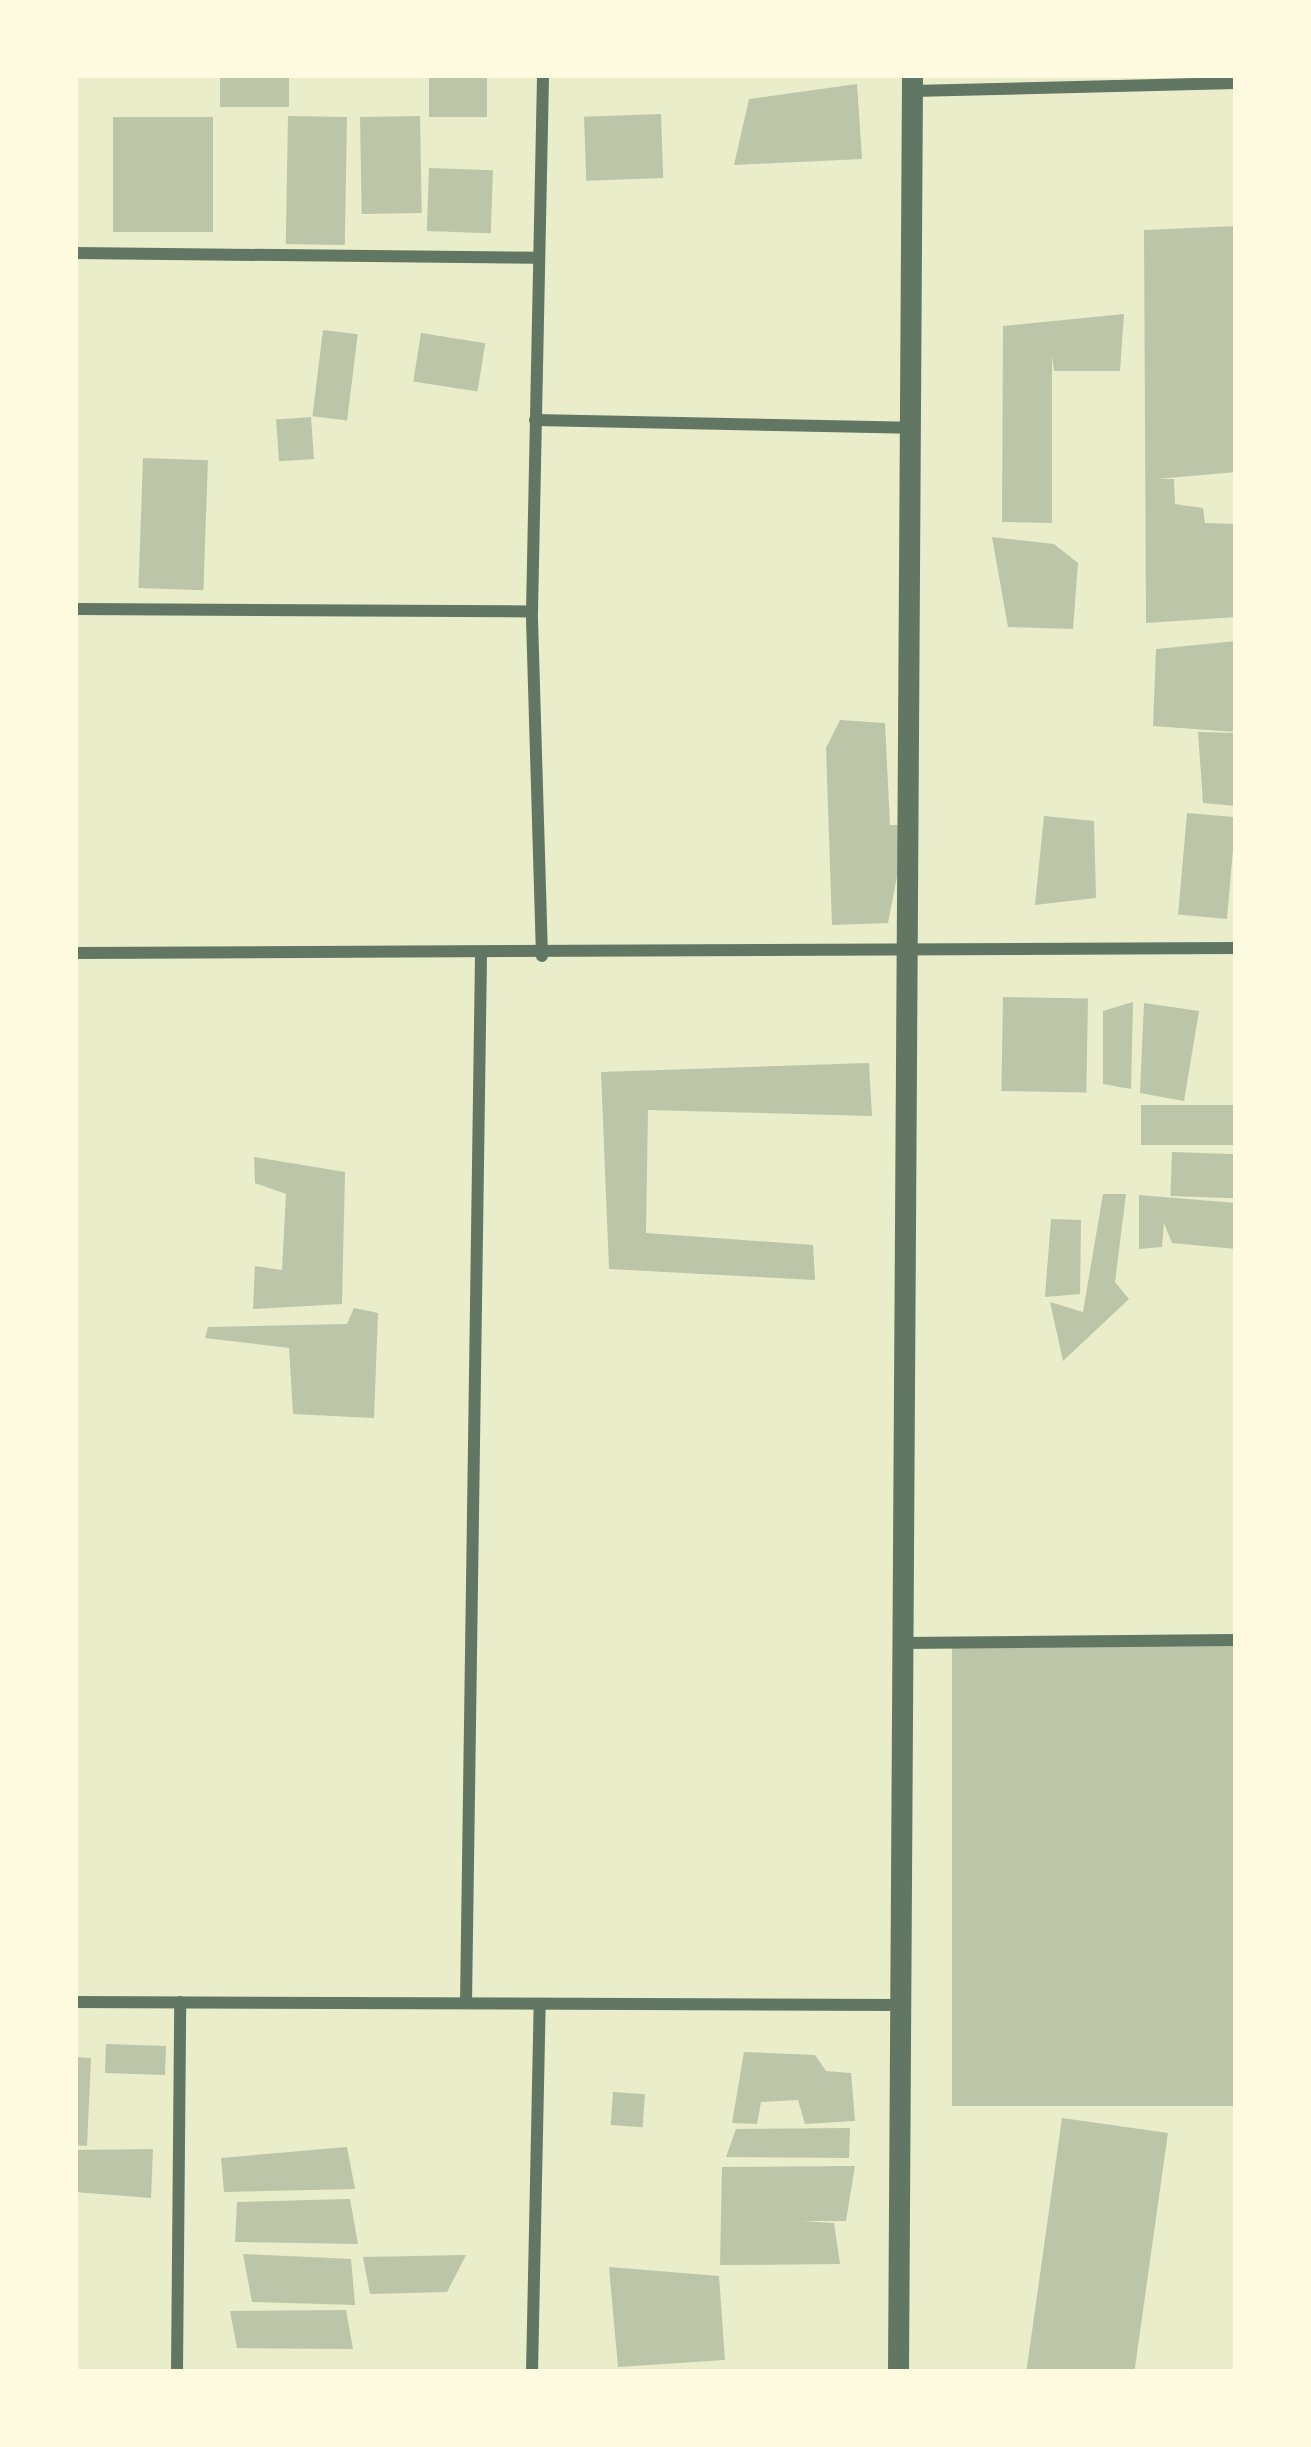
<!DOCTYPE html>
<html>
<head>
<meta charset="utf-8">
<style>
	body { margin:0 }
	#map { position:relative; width:1311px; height:2447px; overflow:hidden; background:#e9edc9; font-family:Montserrat,sans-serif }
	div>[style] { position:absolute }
	.building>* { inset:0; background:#bcc5a7; transform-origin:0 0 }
	.minor>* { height:12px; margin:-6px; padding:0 6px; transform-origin:6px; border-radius:6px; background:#617663 }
	.tertiary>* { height:21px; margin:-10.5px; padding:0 10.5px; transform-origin:10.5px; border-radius:10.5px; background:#617663 }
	span { translate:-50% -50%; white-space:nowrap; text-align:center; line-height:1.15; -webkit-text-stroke:9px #fefae0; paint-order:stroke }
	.frame { position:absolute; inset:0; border:78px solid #fefae0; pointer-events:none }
</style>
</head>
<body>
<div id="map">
	<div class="building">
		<div style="left:220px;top:75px;width:69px;height:32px"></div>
		<div style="left:429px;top:75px;width:58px;height:42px"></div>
		<div style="clip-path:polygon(857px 84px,862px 159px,734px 165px,749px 99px)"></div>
		<div style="left:661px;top:114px;width:64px;height:77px;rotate:88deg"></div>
		<div style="left:288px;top:116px;width:59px;height:128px;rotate:1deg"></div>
		<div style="left:420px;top:116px;width:97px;height:60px;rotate:89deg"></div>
		<div style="left:213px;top:117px;width:115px;height:100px;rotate:90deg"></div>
		<div style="left:429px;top:168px;width:64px;height:63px;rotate:2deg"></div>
		<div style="clip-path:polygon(1236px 226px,1236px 472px,1157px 479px,1174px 479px,1175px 504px,1203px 508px,1205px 523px,1236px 524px,1236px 617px,1146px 623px,1144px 230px)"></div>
		<div style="clip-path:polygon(1124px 314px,1120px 371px,1054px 371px,1052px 356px,1052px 523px,1002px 522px,1003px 326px)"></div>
		<div style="left:323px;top:330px;width:35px;height:87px;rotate:7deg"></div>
		<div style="left:421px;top:333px;width:65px;height:49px;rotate:9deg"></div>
		<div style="left:311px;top:417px;width:42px;height:35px;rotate:86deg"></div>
		<div style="left:143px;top:458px;width:65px;height:130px;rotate:2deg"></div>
		<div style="clip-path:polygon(992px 537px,1054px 544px,1078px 563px,1073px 629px,1008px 627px)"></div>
		<div style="clip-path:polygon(1236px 641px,1236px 732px,1153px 726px,1156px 649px)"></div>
		<div style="clip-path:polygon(840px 720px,885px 723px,890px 825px,907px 825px,888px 923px,832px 925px,826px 748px)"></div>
		<div style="clip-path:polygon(1198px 732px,1236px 733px,1236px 806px,1203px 803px)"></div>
		<div style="left:1187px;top:813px;width:49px;height:102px;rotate:5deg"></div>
		<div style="clip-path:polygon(1044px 816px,1094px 821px,1096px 898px,1035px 905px)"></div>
		<div style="left:1003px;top:997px;width:85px;height:94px;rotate:1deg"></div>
		<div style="clip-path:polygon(1133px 1002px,1131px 1089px,1103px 1084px,1103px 1011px)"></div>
		<div style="clip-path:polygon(1144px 1003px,1199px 1011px,1184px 1101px,1140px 1093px)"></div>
		<div style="clip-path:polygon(869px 1063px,872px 1116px,648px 1110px,646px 1233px,813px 1245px,815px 1280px,609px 1269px,601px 1072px)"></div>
		<div style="left:1141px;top:1105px;width:95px;height:40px"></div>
		<div style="left:1172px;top:1152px;width:64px;height:44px;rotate:2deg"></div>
		<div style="clip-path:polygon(254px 1157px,345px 1172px,342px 1304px,253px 1309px,255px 1266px,282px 1270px,286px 1194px,255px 1183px)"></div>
		<div style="clip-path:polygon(1103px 1194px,1126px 1194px,1115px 1282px,1129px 1299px,1063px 1361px,1050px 1302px,1083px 1312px)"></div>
		<div style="clip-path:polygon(1139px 1195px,1236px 1203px,1236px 1249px,1172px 1243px,1164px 1223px,1162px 1247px,1139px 1249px)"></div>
		<div style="clip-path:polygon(1051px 1219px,1081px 1220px,1080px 1294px,1045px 1297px)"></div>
		<div style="clip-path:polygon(354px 1308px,378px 1313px,374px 1418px,293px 1414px,289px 1348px,205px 1338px,208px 1327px,347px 1324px)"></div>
		<div style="left:1236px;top:1640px;width:466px;height:284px;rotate:90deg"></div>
		<div style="left:106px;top:2044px;width:60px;height:29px;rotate:2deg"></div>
		<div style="clip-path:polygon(744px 2052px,815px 2055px,826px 2071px,851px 2073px,855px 2121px,805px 2124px,798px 2100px,761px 2102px,757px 2124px,732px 2123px)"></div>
		<div style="clip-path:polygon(75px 2057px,91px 2058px,87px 2146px,75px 2145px)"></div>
		<div style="left:613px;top:2092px;width:32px;height:33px;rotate:4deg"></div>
		<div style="left:1062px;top:2118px;width:107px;height:254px;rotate:8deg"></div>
		<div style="clip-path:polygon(850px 2128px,849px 2158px,726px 2157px,736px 2129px)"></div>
		<div style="clip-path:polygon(347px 2147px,355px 2189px,224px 2192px,221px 2158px)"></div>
		<div style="clip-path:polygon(153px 2149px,151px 2198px,75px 2192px,75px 2150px)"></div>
		<div style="clip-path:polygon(855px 2166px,846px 2221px,801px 2221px,834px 2223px,840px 2264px,720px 2265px,722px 2167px)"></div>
		<div style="clip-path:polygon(350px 2199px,358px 2244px,235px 2242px,237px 2202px)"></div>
		<div style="clip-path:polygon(243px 2254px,351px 2259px,355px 2305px,252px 2302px)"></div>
		<div style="clip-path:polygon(466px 2255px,447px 2292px,370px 2294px,363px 2257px)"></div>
		<div style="clip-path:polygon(609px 2267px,719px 2276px,725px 2360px,618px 2367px)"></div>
		<div style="clip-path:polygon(346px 2310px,353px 2349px,237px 2348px,230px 2311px)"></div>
	</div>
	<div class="minor">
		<div style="left:912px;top:91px;width:324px;rotate:-1.4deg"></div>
		<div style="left:75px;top:253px;width:461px;rotate:0.6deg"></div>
		<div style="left:535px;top:420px;width:374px;rotate:1.2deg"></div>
		<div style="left:75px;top:609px;width:457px;rotate:0.3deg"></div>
		<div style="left:75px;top:953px;width:1161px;rotate:-0.25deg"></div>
		<div style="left:542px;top:956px;width:345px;rotate:-91.7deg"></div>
		<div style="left:532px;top:611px;width:536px;rotate:-88.82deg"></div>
		<div style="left:903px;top:1643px;width:333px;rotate:-0.5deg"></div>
		<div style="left:75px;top:2002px;width:825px;rotate:0.21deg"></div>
		<div style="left:466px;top:2003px;width:1047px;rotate:-89.18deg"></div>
		<div style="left:177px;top:2372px;width:370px;rotate:-89.5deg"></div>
		<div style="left:532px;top:2372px;width:368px;rotate:-88.8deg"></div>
	</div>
	<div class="tertiary">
		<div style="left:898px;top:2372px;width:2297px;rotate:-89.65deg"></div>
	</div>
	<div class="frame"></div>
</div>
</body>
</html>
